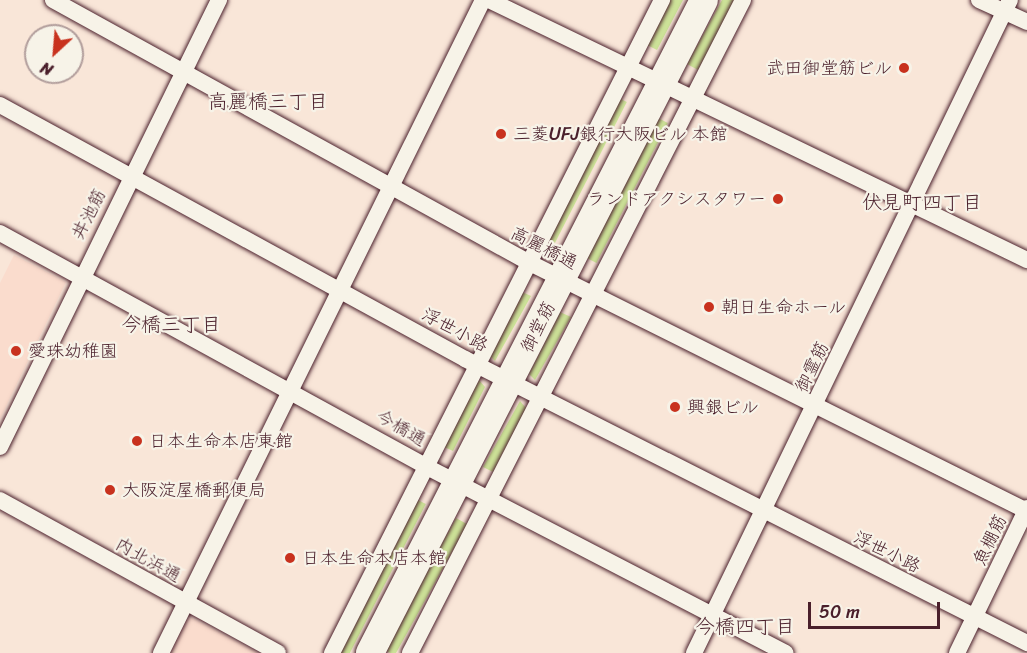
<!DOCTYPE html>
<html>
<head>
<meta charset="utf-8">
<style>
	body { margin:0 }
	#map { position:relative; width:1027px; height:653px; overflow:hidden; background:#f9e6d8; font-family:Sriracha,"Klee One",sans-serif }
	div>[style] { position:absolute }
	.built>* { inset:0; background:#fadccd }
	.green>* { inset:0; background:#cee499; transform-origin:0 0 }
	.roads { filter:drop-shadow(0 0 2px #4a1f2b) drop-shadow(0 0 2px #4a1f2b) }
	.minor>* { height:16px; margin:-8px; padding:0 8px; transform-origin:8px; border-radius:8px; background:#f7f3e8 }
	.trunk>* { height:28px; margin:-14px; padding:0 14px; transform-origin:14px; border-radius:14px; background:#f7f3e8 }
	.dots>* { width:16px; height:16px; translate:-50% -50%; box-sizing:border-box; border:3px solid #f7f3e8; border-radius:50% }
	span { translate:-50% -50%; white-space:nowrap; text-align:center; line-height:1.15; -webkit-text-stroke:4.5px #f7f3e8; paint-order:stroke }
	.poi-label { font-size:18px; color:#4a1f2b }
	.right { translate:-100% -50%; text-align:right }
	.left { translate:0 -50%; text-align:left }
	.street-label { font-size:18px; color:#4a1f2b }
	.neighbourhood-label { font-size:20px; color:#4a1f2b }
	.north { position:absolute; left:24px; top:24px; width:60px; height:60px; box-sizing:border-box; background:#f7f3e8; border:2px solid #b29e9c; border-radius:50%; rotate:206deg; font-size:16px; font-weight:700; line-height:24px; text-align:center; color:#4a1f2b }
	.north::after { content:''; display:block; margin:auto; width:21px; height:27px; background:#c8321e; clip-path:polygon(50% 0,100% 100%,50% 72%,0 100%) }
	.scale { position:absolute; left:808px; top:602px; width:132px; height:27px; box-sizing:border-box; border:3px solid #4a1f2b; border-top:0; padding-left:8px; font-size:18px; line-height:21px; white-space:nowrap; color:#4a1f2b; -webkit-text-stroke:4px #f7f3e8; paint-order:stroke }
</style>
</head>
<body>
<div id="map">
	<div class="built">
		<div style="clip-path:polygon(14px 255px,66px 282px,0 419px,0 283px)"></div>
		<div style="clip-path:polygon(192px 618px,258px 653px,169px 653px,185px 620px)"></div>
	</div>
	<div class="green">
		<div style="clip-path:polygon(669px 0,683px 0,657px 50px,645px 44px)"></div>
		<div style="clip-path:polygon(722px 0,735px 0,698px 70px,687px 64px)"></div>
		<div style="left:617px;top:97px;width:11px;height:158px;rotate:27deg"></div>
		<div style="left:658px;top:118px;width:11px;height:157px;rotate:27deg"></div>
		<div style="clip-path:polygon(520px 291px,531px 296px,495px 361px,488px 354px)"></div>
		<div style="clip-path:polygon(560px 312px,571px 317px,535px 380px,529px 374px)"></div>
		<div style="clip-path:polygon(479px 380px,485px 387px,453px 451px,442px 446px)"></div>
		<div style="clip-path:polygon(520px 401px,526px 408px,493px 472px,483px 467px)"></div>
		<div style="left:416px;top:499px;width:11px;height:173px;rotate:27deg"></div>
		<div style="left:456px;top:518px;width:13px;height:150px;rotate:29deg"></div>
	</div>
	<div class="roads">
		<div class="minor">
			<div style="left:53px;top:0;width:542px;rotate:28.88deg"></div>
			<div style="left:528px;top:262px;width:558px;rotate:26.52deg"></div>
			<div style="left:489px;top:0;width:598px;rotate:25.79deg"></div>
			<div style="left:979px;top:0;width:53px;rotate:24.6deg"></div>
			<div style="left:0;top:105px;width:530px;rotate:28.64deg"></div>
			<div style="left:465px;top:359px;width:630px;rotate:26.81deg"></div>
			<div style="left:0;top:233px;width:485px;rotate:28.7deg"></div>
			<div style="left:425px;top:466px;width:406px;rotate:27.4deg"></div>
			<div style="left:0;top:447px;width:498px;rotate:-63.9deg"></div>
			<div style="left:0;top:500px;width:317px;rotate:28.8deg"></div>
			<div style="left:161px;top:653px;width:728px;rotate:-63.75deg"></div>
			<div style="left:332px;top:653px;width:732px;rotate:-63.19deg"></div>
			<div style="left:410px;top:653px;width:733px;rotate:-62.98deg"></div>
			<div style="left:694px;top:653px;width:725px;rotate:-64.18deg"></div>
			<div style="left:957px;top:653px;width:161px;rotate:-64.2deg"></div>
		</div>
		<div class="trunk">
			<div style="left:370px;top:653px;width:733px;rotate:-62.91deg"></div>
		</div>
	</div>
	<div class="dots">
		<div style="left:904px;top:68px;background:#c8321e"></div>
		<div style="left:501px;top:134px;background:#c8321e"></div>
		<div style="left:778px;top:199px;background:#c8321e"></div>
		<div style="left:709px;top:307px;background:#c8321e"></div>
		<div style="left:16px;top:351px;background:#c8321e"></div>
		<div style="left:675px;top:407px;background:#c8321e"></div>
		<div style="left:137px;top:441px;background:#c8321e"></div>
		<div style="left:110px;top:490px;background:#c8321e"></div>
		<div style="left:290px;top:558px;background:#c8321e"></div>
	</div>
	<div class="poi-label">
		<span class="right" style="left:892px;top:68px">武田御堂筋ビル</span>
		<span class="left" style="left:513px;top:134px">三菱UFJ銀行大阪ビル 本館</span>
		<span class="right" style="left:766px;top:199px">ランドアクシスタワー</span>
		<span class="left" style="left:721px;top:307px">朝日生命ホール</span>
		<span class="left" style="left:28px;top:351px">愛珠幼稚園</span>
		<span class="left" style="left:687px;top:407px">興銀ビル</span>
		<span class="left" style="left:149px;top:441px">日本生命本店東館</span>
		<span class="left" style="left:122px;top:490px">大阪淀屋橋郵便局</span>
		<span class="left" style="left:302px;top:558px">日本生命本店本館</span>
	</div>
	<div class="street-label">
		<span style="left:89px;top:214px;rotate:-63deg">丼池筋</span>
		<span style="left:544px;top:248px;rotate:27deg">高麗橋通</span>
		<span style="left:538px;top:327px;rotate:-63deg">御堂筋</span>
		<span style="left:455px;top:330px;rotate:28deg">浮世小路</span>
		<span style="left:812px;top:367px;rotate:-64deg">御霊筋</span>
		<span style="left:401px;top:428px;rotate:30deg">今橋通</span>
		<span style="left:990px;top:540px;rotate:-64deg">魚棚筋</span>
		<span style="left:887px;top:552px;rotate:26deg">浮世小路</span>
		<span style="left:148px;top:560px;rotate:29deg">内北浜通</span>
	</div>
	<div class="neighbourhood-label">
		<span style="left:268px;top:101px">高麗橋三丁目</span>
		<span style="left:922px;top:202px">伏見町四丁目</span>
		<span style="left:171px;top:324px">今橋三丁目</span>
		<span style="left:745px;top:626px">今橋四丁目</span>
	</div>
	<div class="north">N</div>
	<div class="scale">50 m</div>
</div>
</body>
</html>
